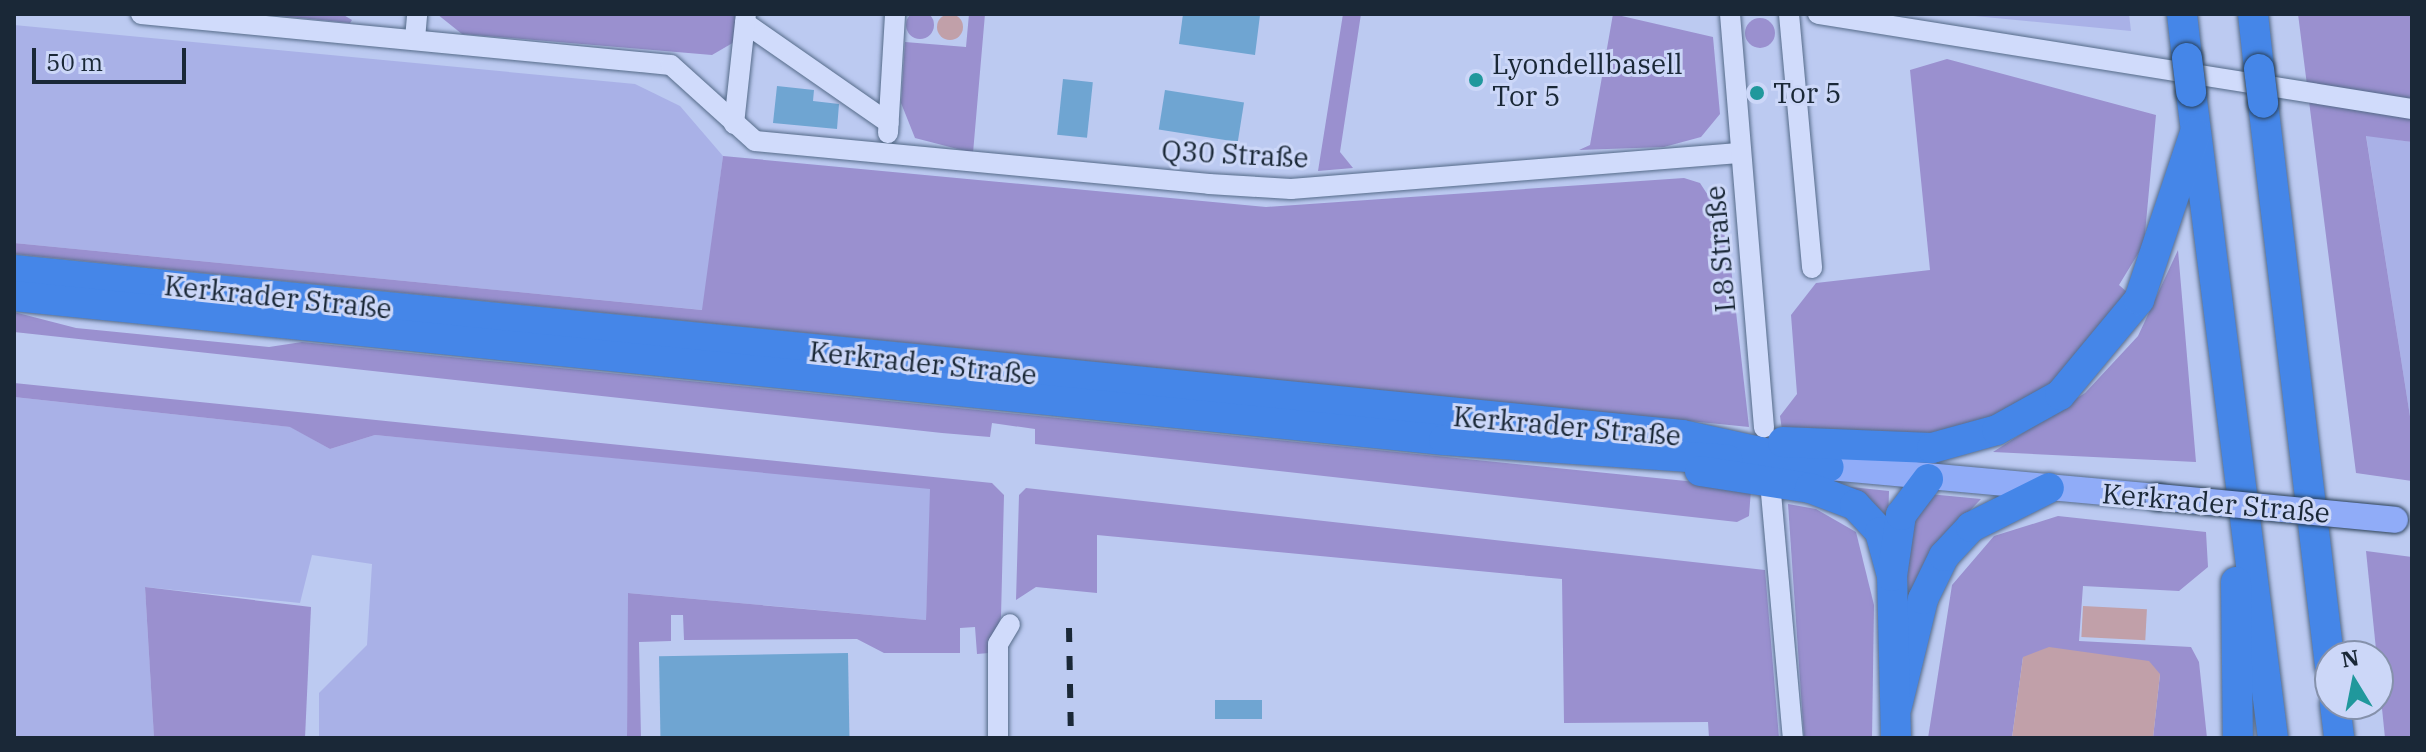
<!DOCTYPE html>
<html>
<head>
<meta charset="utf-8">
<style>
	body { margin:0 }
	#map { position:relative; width:2426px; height:752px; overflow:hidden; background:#bccaf1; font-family:"IBM Plex Serif",serif }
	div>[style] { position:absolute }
	.farmland>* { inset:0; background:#a9b1e7 }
	.green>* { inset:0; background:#9a90cf }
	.round { border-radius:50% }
	.water>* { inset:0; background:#c1a0a9; transform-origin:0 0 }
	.building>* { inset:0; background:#6fa5d2; transform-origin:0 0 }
	.roads { filter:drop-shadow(0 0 2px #556b89) drop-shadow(0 0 2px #556b89) }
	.minor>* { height:20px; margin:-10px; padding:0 10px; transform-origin:10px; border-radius:10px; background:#d0dbfb }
	.major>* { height:26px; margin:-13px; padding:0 13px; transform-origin:13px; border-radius:13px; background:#90acf8 }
	.highway>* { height:30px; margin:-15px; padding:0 15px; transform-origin:15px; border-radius:15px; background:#4586e8 }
	.rail>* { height:6px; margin-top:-3px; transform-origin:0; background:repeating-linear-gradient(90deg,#1a2837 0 14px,transparent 0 28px) }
	.bridges { filter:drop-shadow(0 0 2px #2a4056) drop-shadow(0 0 2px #2a4056) }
	.major-bridge>* { height:26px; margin:-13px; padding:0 13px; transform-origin:13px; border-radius:13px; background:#90acf8 }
	.highway-bridge>* { height:30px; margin:-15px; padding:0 15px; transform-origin:15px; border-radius:15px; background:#4586e8 }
	.dots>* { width:22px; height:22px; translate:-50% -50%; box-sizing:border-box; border:4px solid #ccd7f8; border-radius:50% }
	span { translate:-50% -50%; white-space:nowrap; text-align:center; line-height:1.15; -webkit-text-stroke:6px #ccd7f8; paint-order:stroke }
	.poi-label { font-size:28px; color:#1a2837 }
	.left { translate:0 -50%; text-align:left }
	.street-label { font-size:28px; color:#1a2837 }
	.frame { position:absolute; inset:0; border:16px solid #1a2837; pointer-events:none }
	.north { position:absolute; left:2314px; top:640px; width:80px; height:80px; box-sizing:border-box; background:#ccd7f8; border:2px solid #8591ab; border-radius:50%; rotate:350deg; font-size:22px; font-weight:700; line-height:32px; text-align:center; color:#1a2837 }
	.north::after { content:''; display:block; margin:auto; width:28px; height:36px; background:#20989c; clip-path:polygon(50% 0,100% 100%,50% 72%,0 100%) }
	.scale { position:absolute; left:32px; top:48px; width:154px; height:36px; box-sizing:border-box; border:4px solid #1a2837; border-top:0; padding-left:10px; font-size:24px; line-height:28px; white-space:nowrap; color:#1a2837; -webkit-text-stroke:6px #ccd7f8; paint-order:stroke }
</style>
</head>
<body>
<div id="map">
	<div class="farmland">
		<div style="clip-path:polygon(1954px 14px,2129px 14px,2131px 31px)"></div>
		<div style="clip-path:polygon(14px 25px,635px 84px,680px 106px,723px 156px,703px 310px,14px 243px)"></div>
		<div style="clip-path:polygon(2366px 135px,2412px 142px,2412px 429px)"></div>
		<div style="clip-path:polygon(14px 397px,291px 427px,330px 449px,375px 435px,931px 488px,926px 620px,629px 593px,627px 738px,319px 738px,319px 693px,367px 645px,372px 564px,312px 555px,300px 603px,145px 587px,154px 738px,14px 738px)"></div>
	</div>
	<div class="green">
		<div class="round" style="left:906px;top:11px;width:28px;height:28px"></div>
		<div style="clip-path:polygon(261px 14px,342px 14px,352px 20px,350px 23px)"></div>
		<div style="clip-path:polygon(437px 14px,739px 14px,736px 41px,712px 55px,462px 34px)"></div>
		<div style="clip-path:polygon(969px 14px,985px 14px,973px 153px,915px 138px,901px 103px,905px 42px,966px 47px)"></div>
		<div style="clip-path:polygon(1343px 14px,1361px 14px,1340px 152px,1353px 168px,1318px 171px)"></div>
		<div style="clip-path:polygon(1613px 14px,1713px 37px,1720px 114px,1701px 137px,1664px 147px,1579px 150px,1590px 145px)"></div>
		<div style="clip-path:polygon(2298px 14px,2412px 14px,2412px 142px,2366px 136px,2412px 429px,2412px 481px,2356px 473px)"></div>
		<div class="round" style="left:1745px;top:18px;width:30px;height:30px"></div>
		<div style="clip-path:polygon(1947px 59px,2156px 115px,2144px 244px,2119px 285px,2127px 292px,2099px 340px,2042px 392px,2002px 415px,1916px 438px,1782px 430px,1780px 416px,1797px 394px,1791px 315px,1816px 283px,1930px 270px,1910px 70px)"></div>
		<div style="clip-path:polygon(723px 156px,1266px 207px,1684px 178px,1700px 183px,1726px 223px,1749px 427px,14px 254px,14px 243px,702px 310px)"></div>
		<div style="clip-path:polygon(2178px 250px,2196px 462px,1993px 452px,2085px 393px,2138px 336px)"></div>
		<div style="clip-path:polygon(14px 312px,76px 328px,269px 347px,302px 342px,1726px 485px,1751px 490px,1749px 516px,1737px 522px,1035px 444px,1035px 429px,992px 423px,990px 437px,942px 433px,14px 332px)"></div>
		<div style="clip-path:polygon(14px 383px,992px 483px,1004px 495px,1001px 617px,989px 653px,977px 654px,975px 627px,960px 628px,960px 653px,884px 653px,857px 639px,684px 640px,683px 615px,671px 615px,671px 641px,639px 642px,641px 738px,627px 738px,628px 593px,926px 620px,930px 489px,375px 435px,330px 449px,290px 427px,14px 397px)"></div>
		<div style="clip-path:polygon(1841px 486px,1889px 491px,1888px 525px)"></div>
		<div style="clip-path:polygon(1026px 488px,1765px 570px,1779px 738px,1709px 738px,1708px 722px,1564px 723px,1562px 579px,1097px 535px,1097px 593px,1036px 587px,1016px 600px,1019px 495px)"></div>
		<div style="clip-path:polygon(1929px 494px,1981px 499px,1931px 551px,1908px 604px,1906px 532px)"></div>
		<div style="clip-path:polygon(1788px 504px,1816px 509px,1856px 532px,1874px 605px,1872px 738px,1804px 738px)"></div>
		<div style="clip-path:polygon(2058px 516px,2206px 532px,2208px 567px,2179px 591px,2083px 586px,2079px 641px,2191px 647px,2199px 662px,2207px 738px,2153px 738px,2160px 674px,2023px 657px,2012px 738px,1928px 738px,1952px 585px,1994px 536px)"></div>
		<div style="clip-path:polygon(2366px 551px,2412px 557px,2412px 738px,2385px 738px)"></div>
		<div style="clip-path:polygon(145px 587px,311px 607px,305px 738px,154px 738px)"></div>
	</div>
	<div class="water">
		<div class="round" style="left:937px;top:14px;width:26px;height:26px"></div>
		<div style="left:2083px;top:606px;width:64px;height:31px;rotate:3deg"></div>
		<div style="clip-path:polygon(2049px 647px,2149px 661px,2160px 674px,2153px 738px,2012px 738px,2023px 657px)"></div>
	</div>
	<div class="building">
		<div style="clip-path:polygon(1183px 14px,1260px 15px,1255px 55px,1179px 44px)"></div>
		<div style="left:1063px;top:79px;width:30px;height:56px;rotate:6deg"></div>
		<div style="clip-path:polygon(777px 86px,814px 90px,813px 101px,839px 104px,837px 129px,773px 123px)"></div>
		<div style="left:1165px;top:90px;width:80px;height:40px;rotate:9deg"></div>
		<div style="left:848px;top:653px;width:85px;height:189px;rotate:89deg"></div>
		<div style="left:1215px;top:700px;width:47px;height:19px"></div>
	</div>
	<div class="roads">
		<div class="minor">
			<div style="left:141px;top:14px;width:532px;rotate:5.5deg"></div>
			<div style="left:671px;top:65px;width:113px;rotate:42.1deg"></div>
			<div style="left:755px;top:141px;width:456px;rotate:5.4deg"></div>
			<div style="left:1209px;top:184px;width:82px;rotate:3.5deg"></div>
			<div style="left:1291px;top:189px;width:449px;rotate:-4.6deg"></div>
			<div style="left:1730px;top:14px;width:415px;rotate:85.3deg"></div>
			<div style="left:1789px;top:14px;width:255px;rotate:84.8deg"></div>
			<div style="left:1818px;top:14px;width:602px;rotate:9.09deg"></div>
			<div style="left:745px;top:23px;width:175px;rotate:34.8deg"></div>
			<div style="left:415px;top:39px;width:25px;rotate:-85deg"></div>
			<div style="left:734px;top:124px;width:111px;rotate:-83.8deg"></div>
			<div style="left:888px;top:133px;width:119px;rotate:-86.6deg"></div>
			<div style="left:1771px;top:493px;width:246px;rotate:84.9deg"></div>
			<div style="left:998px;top:738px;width:94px;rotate:-90deg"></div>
			<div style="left:998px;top:644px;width:23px;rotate:-59deg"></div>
		</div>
		<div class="major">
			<div style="left:1829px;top:467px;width:330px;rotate:5.2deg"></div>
		</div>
		<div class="highway">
			<div style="left:2182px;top:14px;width:44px;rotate:83.5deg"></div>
			<div style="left:2253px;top:14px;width:55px;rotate:83.8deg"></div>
			<div style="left:2191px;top:92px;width:651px;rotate:82.77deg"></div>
			<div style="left:2263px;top:103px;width:567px;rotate:83.21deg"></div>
			<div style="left:14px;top:270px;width:1676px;rotate:5.65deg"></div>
			<div style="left:1682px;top:435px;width:150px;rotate:12.3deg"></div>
			<div style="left:14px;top:296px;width:1437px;rotate:5.75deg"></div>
			<div style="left:1444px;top:440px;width:284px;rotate:4deg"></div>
			<div style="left:1783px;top:442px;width:149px;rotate:2.3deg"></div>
			<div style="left:1932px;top:448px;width:67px;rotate:-15.5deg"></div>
			<div style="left:1997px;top:430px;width:72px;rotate:-29.1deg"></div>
			<div style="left:2060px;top:395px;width:124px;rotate:-50.3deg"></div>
			<div style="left:2139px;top:300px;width:176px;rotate:-71.5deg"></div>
			<div style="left:1700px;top:471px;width:111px;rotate:8.8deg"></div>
			<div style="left:1810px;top:488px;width:48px;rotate:20.7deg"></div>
			<div style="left:1855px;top:505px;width:37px;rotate:47deg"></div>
			<div style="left:1880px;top:532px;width:46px;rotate:74.7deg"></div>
			<div style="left:2236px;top:582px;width:156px;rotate:89.3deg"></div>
			<div style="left:2335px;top:704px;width:34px;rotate:83deg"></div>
			<div style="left:1897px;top:706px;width:110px;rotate:-76.3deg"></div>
			<div style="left:1923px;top:599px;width:48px;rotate:-64deg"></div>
			<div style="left:1944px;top:556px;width:40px;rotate:-47deg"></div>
			<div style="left:1971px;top:527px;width:87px;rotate:-26.6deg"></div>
			<div style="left:1896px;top:738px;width:162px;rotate:-91.4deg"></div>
			<div style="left:1892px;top:576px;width:62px;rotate:-81.6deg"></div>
			<div style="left:1901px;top:515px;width:45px;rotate:-53.1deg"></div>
		</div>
	</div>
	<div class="rail">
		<div style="left:1069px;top:628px;width:110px;rotate:89deg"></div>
	</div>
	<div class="bridges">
		<div class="major-bridge">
			<div style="left:2158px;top:497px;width:238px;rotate:5.5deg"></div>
		</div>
		<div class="highway-bridge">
			<div style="left:2187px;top:58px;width:34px;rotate:83deg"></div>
			<div style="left:2259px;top:69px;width:34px;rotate:83deg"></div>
		</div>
	</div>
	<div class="dots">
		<div style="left:1476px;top:80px;background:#20989c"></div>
		<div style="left:1757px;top:93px;background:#20989c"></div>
	</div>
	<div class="poi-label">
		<span class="left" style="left:1492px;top:80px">Lyondellbasell<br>Tor 5</span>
		<span class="left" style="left:1773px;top:93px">Tor 5</span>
	</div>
	<div class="street-label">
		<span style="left:1235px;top:154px;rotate:3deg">Q30 Straße</span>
		<span style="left:1720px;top:249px;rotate:-95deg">L8 Straße</span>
		<span style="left:278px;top:297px;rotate:6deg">Kerkrader Straße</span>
		<span style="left:923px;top:363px;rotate:6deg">Kerkrader Straße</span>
		<span style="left:1567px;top:426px;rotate:5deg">Kerkrader Straße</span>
		<span style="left:2216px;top:503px;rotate:5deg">Kerkrader Straße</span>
	</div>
	<div class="frame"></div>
	<div class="north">N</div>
	<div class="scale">50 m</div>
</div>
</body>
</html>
